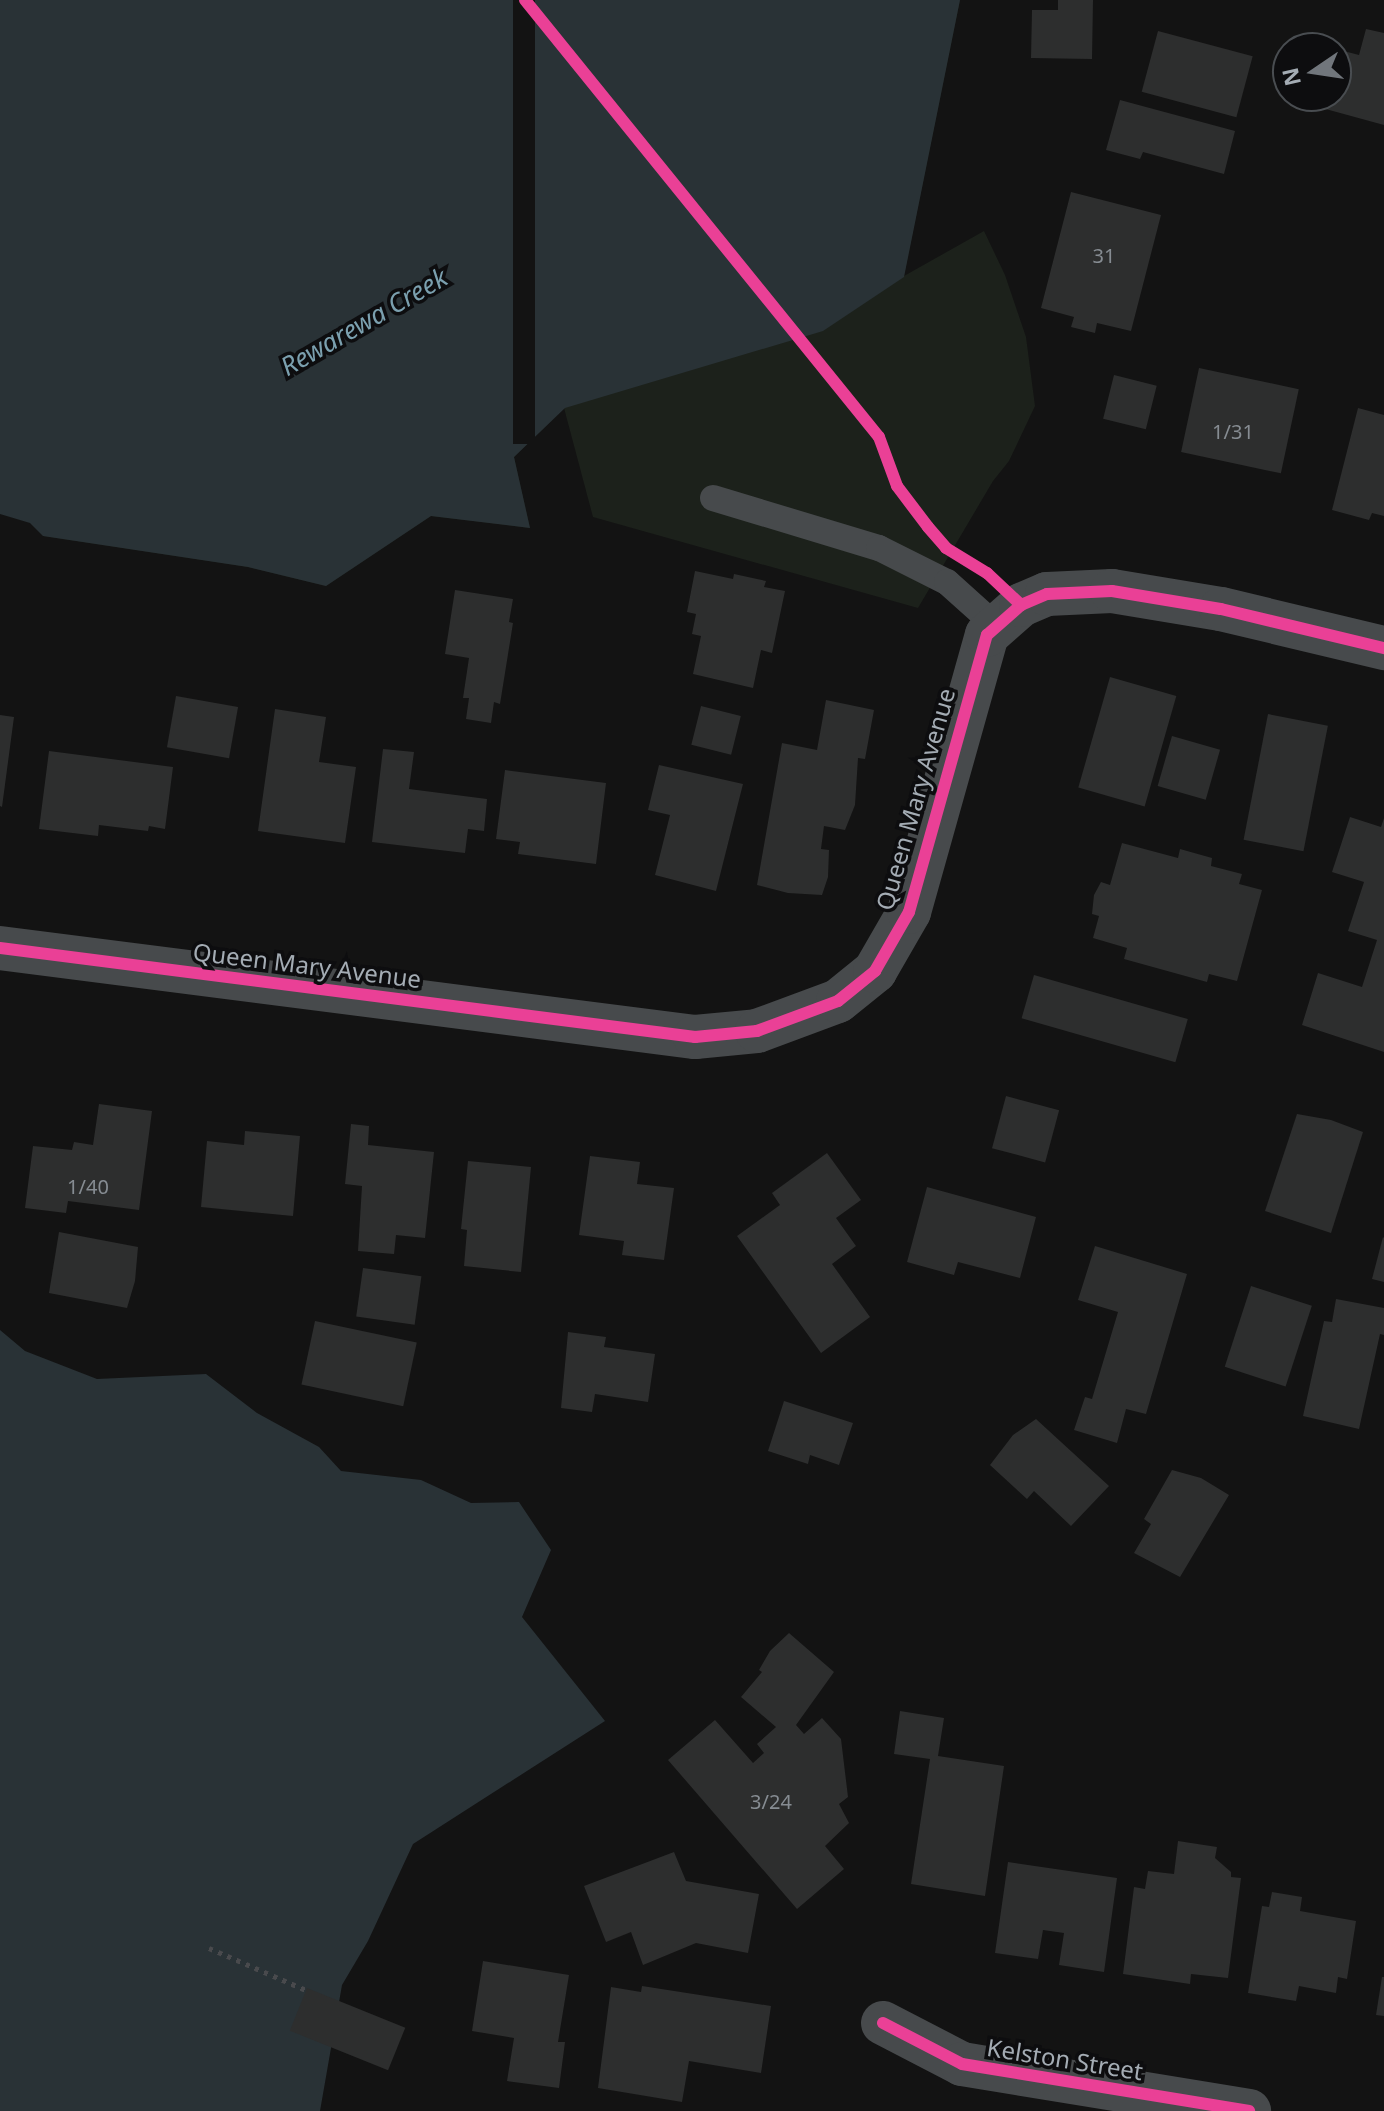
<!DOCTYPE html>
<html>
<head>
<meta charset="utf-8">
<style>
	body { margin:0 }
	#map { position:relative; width:1384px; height:2111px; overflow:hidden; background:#131313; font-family:"Noto Sans",sans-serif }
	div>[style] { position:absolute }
	.green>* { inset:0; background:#1c211b }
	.water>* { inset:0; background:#293236 }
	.pier>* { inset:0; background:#131313; transform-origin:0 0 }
	.building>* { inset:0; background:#2d2e2e; transform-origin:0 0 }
	.path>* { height:5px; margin-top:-2.5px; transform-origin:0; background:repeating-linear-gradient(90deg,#494a4d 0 4px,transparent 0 10px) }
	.lane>* { height:26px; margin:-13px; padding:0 13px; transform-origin:13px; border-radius:13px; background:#474a4c }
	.street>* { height:44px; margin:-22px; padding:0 22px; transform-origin:22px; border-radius:22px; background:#474a4c }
	.cycleway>* { height:12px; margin:-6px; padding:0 6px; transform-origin:6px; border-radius:6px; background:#ea4096 }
	span { translate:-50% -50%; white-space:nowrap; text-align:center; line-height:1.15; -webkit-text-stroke:7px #0d0d0f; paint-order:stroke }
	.number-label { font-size:20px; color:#868c92 }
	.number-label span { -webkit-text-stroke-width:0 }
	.street-label { font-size:24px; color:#a4acb4 }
	.water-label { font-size:26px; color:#7ba0af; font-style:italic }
	.north { position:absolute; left:1272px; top:32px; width:80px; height:80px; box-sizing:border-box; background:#0d0d0f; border:2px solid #494d51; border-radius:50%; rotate:257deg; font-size:22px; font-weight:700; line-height:32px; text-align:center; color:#a4acb4 }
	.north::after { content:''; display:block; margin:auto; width:28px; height:36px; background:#71767c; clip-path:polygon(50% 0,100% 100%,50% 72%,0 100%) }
</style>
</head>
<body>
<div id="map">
	<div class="green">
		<div style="clip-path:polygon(960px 0,904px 276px,984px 231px,1005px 275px,1026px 337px,1035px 406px,1009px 461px,993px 481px,918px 608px,593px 517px,564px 408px,514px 457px,530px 528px,431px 516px,326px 586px,248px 567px,43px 536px,190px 477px)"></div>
	</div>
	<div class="water">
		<div style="clip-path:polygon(0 0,960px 0,904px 277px,823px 331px,565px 408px,514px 457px,530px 528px,431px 516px,326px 586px,248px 567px,43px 536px,30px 523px,0 514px)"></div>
		<div style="clip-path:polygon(0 1330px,25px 1351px,97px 1379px,206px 1374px,257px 1413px,319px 1447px,341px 1471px,421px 1480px,471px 1503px,519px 1502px,551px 1550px,522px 1617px,605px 1721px,413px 1844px,368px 1941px,342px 1985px,320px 2111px,0 2111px)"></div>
	</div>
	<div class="pier">
		<div style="left:513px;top:0;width:22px;height:444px"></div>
	</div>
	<div class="building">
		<div style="clip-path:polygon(1058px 0,1093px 0,1092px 59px,1031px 58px,1032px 10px,1058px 10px)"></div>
		<div style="clip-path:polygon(1366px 29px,1384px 33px,1384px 125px,1300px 102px,1302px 96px,1336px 96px,1336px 49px,1359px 55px)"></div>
		<div style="left:1158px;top:31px;width:98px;height:63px;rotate:15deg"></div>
		<div style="clip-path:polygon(1120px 100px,1235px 131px,1224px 174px,1143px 152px,1140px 159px,1106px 150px)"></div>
		<div style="clip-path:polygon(1071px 192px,1161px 215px,1131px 331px,1097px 323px,1095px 333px,1071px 327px,1074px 317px,1041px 308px)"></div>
		<div style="left:1199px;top:368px;width:102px;height:86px;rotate:12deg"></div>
		<div style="left:1114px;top:375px;width:44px;height:45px;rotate:14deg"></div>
		<div style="clip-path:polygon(1358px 408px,1384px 415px,1384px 516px,1372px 513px,1369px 520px,1332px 510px)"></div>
		<div style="clip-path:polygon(695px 571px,733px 579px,734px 574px,766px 581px,764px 587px,785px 591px,772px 653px,761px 650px,753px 688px,693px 674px,701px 636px,692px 634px,696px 614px,687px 612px)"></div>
		<div style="clip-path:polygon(455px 590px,513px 599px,509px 622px,513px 623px,500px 704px,494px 702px,491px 723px,466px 719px,469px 698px,463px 698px,469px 658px,445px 654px)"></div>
		<div style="left:1110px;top:677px;width:69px;height:115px;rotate:16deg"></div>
		<div style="left:176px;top:696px;width:63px;height:52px;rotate:10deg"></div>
		<div style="clip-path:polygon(826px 700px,874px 710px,865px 759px,858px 758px,855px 805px,845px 830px,824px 826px,821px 849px,829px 850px,828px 877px,822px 895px,788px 893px,757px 885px,782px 743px,817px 750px)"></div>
		<div style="left:701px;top:706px;width:41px;height:40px;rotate:14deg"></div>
		<div style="clip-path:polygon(275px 709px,326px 717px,319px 762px,356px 767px,345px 843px,258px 831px)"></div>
		<div style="left:1268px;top:714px;width:61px;height:128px;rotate:11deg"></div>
		<div style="clip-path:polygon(0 715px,14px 717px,2px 807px,0 806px)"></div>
		<div style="left:1172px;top:736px;width:50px;height:52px;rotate:16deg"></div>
		<div style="clip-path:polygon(383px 749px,414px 752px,409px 789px,487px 799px,484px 831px,468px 829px,465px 853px,372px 842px)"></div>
		<div style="clip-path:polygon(49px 751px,173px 767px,165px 829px,149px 826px,148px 831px,99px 825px,98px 836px,39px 829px)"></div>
		<div style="clip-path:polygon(659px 765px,743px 784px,716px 891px,655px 875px,670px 815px,648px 810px)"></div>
		<div style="clip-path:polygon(505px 770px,606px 783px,596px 864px,518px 854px,520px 842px,496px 839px)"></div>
		<div style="clip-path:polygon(1350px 817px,1381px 827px,1384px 818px,1384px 1052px,1302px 1025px,1318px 973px,1362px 987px,1377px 940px,1348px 931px,1364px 882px,1332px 872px)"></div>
		<div style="clip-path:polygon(1122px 843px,1178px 858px,1180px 849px,1212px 858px,1211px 866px,1242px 874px,1239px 884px,1262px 890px,1237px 981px,1209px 974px,1207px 982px,1124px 959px,1127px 948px,1093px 938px,1099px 916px,1092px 914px,1094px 895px,1101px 882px,1110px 885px)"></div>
		<div style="left:1034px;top:975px;width:160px;height:45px;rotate:16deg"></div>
		<div style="left:1006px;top:1096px;width:55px;height:54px;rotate:15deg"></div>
		<div style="clip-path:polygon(99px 1104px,152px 1111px,139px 1210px,68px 1201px,66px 1213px,25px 1208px,33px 1146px,72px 1150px,74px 1142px,93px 1145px)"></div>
		<div style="clip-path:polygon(1297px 1114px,1331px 1120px,1363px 1132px,1331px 1233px,1265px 1211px)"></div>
		<div style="clip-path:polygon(351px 1124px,369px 1126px,368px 1145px,434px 1152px,425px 1238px,396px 1235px,394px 1254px,358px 1251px,362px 1186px,345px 1184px)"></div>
		<div style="clip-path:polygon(245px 1131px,300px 1136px,293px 1216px,201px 1207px,207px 1141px,244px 1145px)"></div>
		<div style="clip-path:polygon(827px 1153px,861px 1200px,836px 1218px,856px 1246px,832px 1264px,870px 1317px,821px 1353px,737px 1236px,780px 1205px,772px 1193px)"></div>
		<div style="clip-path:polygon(590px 1156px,640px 1162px,637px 1184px,674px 1188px,664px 1260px,622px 1255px,624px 1241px,579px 1235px)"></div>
		<div style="clip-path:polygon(468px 1161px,531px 1167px,521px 1272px,464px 1266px,467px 1230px,461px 1229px)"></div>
		<div style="clip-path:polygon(927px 1187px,1036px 1217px,1020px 1278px,958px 1262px,954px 1275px,907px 1262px)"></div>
		<div style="clip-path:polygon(59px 1232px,138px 1247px,135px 1281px,127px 1308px,49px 1293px)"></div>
		<div style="clip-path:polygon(1383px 1237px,1384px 1238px,1384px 1282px,1372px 1279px)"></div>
		<div style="clip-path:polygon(1095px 1246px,1187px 1274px,1146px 1414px,1126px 1409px,1117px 1443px,1074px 1430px,1085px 1397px,1092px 1399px,1118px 1312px,1078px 1300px)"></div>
		<div style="left:363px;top:1268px;width:59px;height:49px;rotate:8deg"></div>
		<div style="left:1251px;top:1286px;width:64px;height:85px;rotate:18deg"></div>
		<div style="clip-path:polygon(1336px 1299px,1384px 1308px,1384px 1335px,1380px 1334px,1359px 1429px,1303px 1416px,1324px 1321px,1332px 1322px)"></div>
		<div style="left:315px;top:1321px;width:104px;height:65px;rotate:12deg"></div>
		<div style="clip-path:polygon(568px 1332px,606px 1337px,604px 1347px,655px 1354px,648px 1402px,595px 1394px,592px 1412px,561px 1408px)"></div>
		<div style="clip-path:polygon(784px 1401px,853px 1423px,839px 1465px,810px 1455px,808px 1464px,768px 1451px)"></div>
		<div style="clip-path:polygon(1036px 1419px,1109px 1486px,1071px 1526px,1034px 1491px,1027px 1499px,990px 1465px,1013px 1435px)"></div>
		<div style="clip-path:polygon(1172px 1470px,1201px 1478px,1229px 1495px,1180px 1577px,1134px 1553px,1151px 1524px,1144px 1519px)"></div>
		<div style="clip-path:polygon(789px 1633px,834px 1672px,796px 1725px,804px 1734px,822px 1718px,841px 1739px,848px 1797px,839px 1804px,849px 1823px,825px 1846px,844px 1869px,797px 1909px,668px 1760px,715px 1720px,753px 1763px,764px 1753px,757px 1744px,776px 1727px,741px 1697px,762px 1672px,759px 1670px,770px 1651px)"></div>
		<div style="clip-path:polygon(900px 1711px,944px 1718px,938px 1756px,1004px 1766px,985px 1896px,911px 1884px,930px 1759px,894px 1754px)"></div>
		<div style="clip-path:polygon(1178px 1841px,1217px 1847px,1215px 1858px,1231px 1872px,1231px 1877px,1241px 1878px,1228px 1978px,1191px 1974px,1190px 1984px,1123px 1974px,1134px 1887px,1145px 1889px,1148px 1871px,1174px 1874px)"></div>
		<div style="clip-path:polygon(674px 1852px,686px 1881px,759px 1894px,748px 1953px,696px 1943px,643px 1965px,631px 1932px,606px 1942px,584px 1886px)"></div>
		<div style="clip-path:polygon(1008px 1862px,1117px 1878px,1104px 1972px,1059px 1965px,1064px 1933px,1043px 1930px,1038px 1959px,995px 1953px)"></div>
		<div style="clip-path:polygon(1272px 1892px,1302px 1897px,1300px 1911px,1356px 1921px,1347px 1979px,1338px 1977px,1336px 1993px,1299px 1986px,1296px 2001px,1248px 1993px,1262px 1906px,1269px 1907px)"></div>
		<div style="clip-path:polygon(483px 1961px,569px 1975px,558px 2042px,565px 2042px,559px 2088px,507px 2081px,514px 2038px,472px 2031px)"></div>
		<div style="clip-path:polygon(1382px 1977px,1384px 1977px,1384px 2016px,1376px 2015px)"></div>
		<div style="clip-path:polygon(642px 1986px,771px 2006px,761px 2073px,689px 2061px,682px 2102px,598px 2088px,611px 1987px,641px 1992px)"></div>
		<div style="left:307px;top:1988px;width:106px;height:46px;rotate:22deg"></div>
	</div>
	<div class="path">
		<div style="left:209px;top:1948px;width:106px;rotate:23.4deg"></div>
	</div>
	<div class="lane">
		<div style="left:713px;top:498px;width:173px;rotate:16.8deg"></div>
		<div style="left:879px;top:548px;width:76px;rotate:26.6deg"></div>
		<div style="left:947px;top:582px;width:66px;rotate:41.9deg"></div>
	</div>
	<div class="street">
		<div style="left:0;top:948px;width:701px;rotate:7.3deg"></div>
		<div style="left:695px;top:1037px;width:62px;rotate:-5.5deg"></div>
		<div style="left:757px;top:1031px;width:86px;rotate:-20.3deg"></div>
		<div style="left:838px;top:1001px;width:48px;rotate:-39deg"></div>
		<div style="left:875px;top:971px;width:68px;rotate:-60deg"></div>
		<div style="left:909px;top:912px;width:288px;rotate:-74.3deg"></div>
		<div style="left:987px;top:635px;width:45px;rotate:-41.4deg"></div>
		<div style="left:1021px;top:605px;width:28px;rotate:-23deg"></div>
		<div style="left:1047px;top:594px;width:65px;rotate:-2.6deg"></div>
		<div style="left:1112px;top:591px;width:110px;rotate:9.4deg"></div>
		<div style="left:1221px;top:609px;width:168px;rotate:13.5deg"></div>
		<div style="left:883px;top:2023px;width:89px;rotate:27.4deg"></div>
		<div style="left:962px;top:2064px;width:291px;rotate:9.3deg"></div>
	</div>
	<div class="cycleway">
		<div style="left:525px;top:0;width:562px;rotate:50.99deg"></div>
		<div style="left:879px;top:437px;width:52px;rotate:69.8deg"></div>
		<div style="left:897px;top:486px;width:51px;rotate:52.9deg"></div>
		<div style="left:928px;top:527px;width:28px;rotate:49deg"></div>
		<div style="left:946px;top:548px;width:48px;rotate:31.4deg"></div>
		<div style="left:987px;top:573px;width:47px;rotate:43.3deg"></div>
		<div style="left:0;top:948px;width:701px;rotate:7.3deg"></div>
		<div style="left:695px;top:1037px;width:62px;rotate:-5.5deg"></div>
		<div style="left:757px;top:1031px;width:86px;rotate:-20.3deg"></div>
		<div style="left:838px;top:1001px;width:48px;rotate:-39deg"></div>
		<div style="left:875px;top:971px;width:68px;rotate:-60deg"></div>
		<div style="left:909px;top:912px;width:288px;rotate:-74.3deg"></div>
		<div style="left:987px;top:635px;width:45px;rotate:-41.4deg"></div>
		<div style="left:1021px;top:605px;width:28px;rotate:-23deg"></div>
		<div style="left:1047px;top:594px;width:65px;rotate:-2.6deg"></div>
		<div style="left:1112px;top:591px;width:110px;rotate:9.4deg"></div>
		<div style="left:1221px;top:609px;width:168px;rotate:13.5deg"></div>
		<div style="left:883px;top:2023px;width:89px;rotate:27.4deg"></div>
		<div style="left:962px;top:2064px;width:291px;rotate:9.3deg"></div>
	</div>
	<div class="number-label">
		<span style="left:1104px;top:255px">31</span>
		<span style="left:1233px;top:431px">1/31</span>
		<span style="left:88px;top:1186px">1/40</span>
		<span style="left:771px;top:1801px">3/24</span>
	</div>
	<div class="street-label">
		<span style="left:915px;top:799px;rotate:-74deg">Queen Mary Avenue</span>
		<span style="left:307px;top:965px;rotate:7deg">Queen Mary Avenue</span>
		<span style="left:1065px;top:2059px;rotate:9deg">Kelston Street</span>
	</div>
	<div class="water-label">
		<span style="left:364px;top:322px;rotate:-30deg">Rewarewa Creek</span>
	</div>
	<div class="north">N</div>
</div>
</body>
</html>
